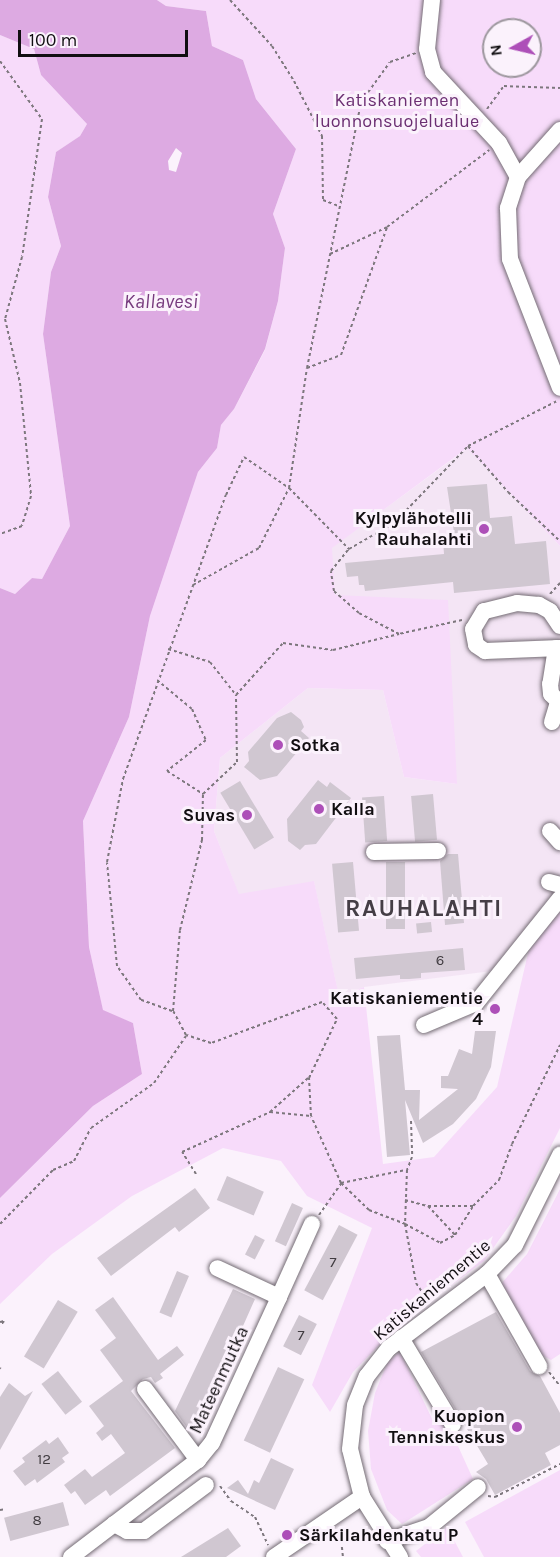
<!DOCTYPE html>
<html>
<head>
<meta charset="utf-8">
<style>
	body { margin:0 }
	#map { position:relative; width:560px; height:1557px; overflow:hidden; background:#fbf2fc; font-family:Karla,sans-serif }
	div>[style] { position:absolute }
	.built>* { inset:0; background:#f4e5f5 }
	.green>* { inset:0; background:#f7dbfa }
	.water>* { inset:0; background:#ddaae2 }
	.building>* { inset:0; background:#d0c7d1; transform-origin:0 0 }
	.path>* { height:2px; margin-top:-1px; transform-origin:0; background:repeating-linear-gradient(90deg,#7d777d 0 3px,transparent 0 6px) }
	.roads { filter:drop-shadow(0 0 2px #746c74) drop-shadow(0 0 2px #746c74) }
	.minor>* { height:16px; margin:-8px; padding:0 8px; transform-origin:8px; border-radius:8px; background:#fff }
	.dots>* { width:16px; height:16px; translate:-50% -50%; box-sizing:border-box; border:3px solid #fbf2fc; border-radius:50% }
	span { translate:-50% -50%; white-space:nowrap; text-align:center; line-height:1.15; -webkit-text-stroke:6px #fbf2fc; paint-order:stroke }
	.number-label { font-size:15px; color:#413c41 }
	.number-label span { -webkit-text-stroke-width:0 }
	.park-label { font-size:18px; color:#6b2f72 }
	.poi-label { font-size:18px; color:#110e11; font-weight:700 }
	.right { translate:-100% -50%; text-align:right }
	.left { translate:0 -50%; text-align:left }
	.street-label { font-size:18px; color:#110e11 }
	.water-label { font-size:20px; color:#773b7e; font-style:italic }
	.district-label { font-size:24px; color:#453e46; font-weight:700; letter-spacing:1.5px }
	.north { position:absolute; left:482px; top:18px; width:60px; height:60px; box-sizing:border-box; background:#fbf2fc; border:2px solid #9d979e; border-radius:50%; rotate:262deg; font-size:16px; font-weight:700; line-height:24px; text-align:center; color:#110e11 }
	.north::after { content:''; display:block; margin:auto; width:21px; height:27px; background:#ad4fb8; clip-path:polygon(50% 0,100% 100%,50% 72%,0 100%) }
	.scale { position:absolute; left:18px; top:30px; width:170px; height:27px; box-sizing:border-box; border:3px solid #110e11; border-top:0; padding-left:8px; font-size:18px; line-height:21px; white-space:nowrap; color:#110e11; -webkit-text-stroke:4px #fbf2fc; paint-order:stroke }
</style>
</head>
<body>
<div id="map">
	<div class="built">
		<div style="clip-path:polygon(468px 448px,560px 546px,560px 906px,500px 970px,364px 987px,339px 997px,314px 882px,239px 895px,214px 831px,220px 758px,308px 688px,383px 690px,404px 777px,457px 784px,335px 595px,331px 548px)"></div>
	</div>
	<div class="green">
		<div style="clip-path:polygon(evenodd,157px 0,560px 0,560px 546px,467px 448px,332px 548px,335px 595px,448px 600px,457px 784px,404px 777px,383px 690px,308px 688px,220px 758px,214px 831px,239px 894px,314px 881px,339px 996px,364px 987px,383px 1164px,434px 1157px,497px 1087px,532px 936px,560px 906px,560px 1128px,516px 1216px,484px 1261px,403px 1321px,353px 1372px,330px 1412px,312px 1385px,372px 1228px,307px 1196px,281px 1161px,223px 1148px,132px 1196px,52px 1254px,0 1304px,0 1198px,93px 1106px,142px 1074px,133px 1023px,103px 1011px,89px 947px,83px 821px,129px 717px,150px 616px,198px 472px,217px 448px,221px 425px,234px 409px,265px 350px,278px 301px,285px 248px,273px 214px,296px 149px,256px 99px,243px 60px,212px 46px,206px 11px,166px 6px,157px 0,494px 30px,530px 30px,530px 66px,494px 66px,494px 30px)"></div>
		<div style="clip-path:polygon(0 35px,34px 49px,41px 75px,87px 124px,80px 136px,56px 152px,48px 197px,61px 246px,51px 272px,43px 334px,70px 526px,42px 579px,32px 578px,15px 594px,0 588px)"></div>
		<div style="clip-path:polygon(560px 1189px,560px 1354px,551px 1360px,536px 1352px,501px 1284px,527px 1254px)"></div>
		<div style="clip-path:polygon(400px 1352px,435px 1425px,448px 1424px,473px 1479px,402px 1524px,387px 1510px,371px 1469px,368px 1431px,375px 1393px,388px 1361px)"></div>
		<div style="clip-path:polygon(560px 1470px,560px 1557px,484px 1557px,465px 1522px)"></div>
		<div style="clip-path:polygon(447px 1527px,463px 1557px,421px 1557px,416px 1551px)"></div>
	</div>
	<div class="water">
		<div style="clip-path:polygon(evenodd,0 0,157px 0,166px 6px,206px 11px,212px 46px,243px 60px,256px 99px,296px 149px,273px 214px,285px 248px,278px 301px,265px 349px,234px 409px,221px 425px,217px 448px,198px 472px,150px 616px,129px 717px,83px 821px,89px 947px,103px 1010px,133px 1023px,142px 1074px,93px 1106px,0 1198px,0 588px,15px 594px,32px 578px,42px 579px,70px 526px,43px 334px,51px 272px,61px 246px,48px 197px,56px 152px,80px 136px,87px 124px,41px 75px,34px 49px,0 35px,0 0,176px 148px,182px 153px,176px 172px,169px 170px,168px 161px,176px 148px)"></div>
	</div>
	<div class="building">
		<div style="clip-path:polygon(487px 484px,490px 518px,512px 516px,515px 544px,546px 541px,550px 584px,454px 593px,453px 582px,365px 591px,364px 585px,359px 585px,358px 576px,347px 577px,345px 563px,444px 554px,443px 540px,455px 539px,447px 487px)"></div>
		<div style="clip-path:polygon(291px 712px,301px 720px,304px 727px,301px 731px,309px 738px,277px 776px,260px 780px,244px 767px,249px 761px,248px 752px,277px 718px)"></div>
		<div style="clip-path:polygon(318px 780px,327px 787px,330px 782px,351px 798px,316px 844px,305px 845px,300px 850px,288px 841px,287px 819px)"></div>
		<div style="left:240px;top:781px;width:66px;height:23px;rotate:59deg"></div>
		<div style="left:433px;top:794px;width:46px;height:22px;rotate:85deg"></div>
		<div style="left:384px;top:796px;width:45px;height:22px;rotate:86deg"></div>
		<div style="clip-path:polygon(448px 854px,458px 854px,464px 923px,445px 925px,440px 861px)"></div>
		<div style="left:353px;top:862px;width:69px;height:21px;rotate:85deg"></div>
		<div style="left:386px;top:862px;width:19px;height:67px"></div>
		<div style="left:431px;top:922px;width:10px;height:15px;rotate:84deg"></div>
		<div style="clip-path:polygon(463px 948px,465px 970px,421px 973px,421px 978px,409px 979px,400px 979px,400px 975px,356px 979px,354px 958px)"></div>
		<div style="clip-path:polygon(475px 1031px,496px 1031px,491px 1067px,476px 1099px,453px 1124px,423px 1143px,405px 1100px,410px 1155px,387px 1157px,377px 1036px,400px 1035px,405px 1090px,420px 1090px,419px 1120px,458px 1089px,441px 1088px,441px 1076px,448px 1076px,459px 1049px,472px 1054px)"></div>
		<div style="left:227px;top:1176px;width:40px;height:26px;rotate:23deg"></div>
		<div style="clip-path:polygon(195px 1188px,210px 1208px,179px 1232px,175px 1227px,111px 1276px,97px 1258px)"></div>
		<div style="left:292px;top:1203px;width:12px;height:42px;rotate:24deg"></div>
		<div style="left:339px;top:1225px;width:21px;height:74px;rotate:28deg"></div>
		<div style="left:255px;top:1235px;width:11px;height:22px;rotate:27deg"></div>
		<div style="left:177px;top:1271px;width:13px;height:45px;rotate:23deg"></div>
		<div style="clip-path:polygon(233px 1289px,255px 1299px,235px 1344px,231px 1342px,198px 1421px,188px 1429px,175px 1411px)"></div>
		<div style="clip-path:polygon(113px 1297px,158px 1360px,177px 1346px,184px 1355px,160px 1374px,163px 1378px,155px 1383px,151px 1377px,143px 1379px,131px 1391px,175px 1448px,110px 1496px,106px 1490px,85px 1505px,75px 1491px,71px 1494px,64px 1485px,85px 1469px,92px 1477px,125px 1453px,111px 1434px,102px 1441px,96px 1433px,104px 1426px,89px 1406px,123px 1381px,100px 1350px,116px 1338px,95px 1310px)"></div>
		<div style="left:58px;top:1300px;width:23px;height:66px;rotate:31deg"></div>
		<div style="clip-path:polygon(496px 1312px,530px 1371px,540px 1376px,560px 1413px,560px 1445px,545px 1453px,551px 1465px,495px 1495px,486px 1479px,476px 1472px,488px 1464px,421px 1352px)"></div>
		<div style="left:299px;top:1315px;width:20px;height:35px;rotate:27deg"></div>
		<div style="left:278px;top:1367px;width:29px;height:81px;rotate:25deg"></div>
		<div style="left:58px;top:1371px;width:39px;height:21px;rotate:52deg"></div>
		<div style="clip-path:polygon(9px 1383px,25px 1396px,33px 1391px,0 1450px,0 1397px)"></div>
		<div style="clip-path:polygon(58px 1437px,69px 1453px,62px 1458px,65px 1462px,37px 1483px,35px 1479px,25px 1486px,13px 1471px,25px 1462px,22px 1458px,46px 1440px,49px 1444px)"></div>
		<div style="clip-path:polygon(271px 1458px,294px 1469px,275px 1510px,227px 1488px,238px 1480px,248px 1494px,254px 1480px,259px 1483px)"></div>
		<div style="left:63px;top:1502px;width:24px;height:61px;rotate:75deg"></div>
		<div style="clip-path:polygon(228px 1528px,241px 1546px,226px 1557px,181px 1557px)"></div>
	</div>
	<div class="path">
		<div style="left:230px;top:0;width:62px;rotate:47.6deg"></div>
		<div style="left:272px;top:46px;width:41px;rotate:57.8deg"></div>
		<div style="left:294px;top:81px;width:62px;rotate:63deg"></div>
		<div style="left:322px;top:136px;width:64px;rotate:89.1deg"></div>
		<div style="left:323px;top:200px;width:17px;rotate:21deg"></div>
		<div style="left:0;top:61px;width:72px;rotate:54.1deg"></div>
		<div style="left:42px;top:119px;width:139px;rotate:98.2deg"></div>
		<div style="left:22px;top:257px;width:64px;rotate:105.3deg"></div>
		<div style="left:5px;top:319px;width:66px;rotate:76.8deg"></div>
		<div style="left:20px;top:383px;width:114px;rotate:84.4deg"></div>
		<div style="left:31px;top:496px;width:31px;rotate:107deg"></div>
		<div style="left:22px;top:526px;width:23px;rotate:160deg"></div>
		<div style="left:487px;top:109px;width:29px;rotate:-54deg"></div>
		<div style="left:504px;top:86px;width:56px;rotate:2deg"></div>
		<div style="left:330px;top:254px;width:63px;rotate:-25.3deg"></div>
		<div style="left:307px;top:368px;width:36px;rotate:-21deg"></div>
		<div style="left:341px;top:355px;width:136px;rotate:-70.2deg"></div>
		<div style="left:387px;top:227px;width:128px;rotate:-37deg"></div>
		<div style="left:468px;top:446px;width:61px;rotate:49deg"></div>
		<div style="left:508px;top:492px;width:71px;rotate:43.3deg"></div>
		<div style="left:193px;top:585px;width:76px;rotate:-29.3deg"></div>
		<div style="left:259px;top:548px;width:67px;rotate:-63.4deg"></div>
		<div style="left:289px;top:488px;width:121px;rotate:-81.5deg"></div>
		<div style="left:307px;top:368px;width:271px;rotate:-78.5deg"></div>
		<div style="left:361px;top:102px;width:49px;rotate:-54.1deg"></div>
		<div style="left:390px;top:62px;width:28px;rotate:-19deg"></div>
		<div style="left:550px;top:594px;width:15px;rotate:-48deg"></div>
		<div style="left:462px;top:620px;width:65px;rotate:167.5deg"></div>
		<div style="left:399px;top:634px;width:45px;rotate:-152.3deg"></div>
		<div style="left:359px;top:613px;width:33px;rotate:-139deg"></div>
		<div style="left:334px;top:591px;width:20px;rotate:-99deg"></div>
		<div style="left:331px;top:571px;width:28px;rotate:-51deg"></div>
		<div style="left:349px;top:549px;width:52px;rotate:-30deg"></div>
		<div style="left:394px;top:523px;width:107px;rotate:-46.1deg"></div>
		<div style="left:468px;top:446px;width:100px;rotate:-26.8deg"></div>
		<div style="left:168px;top:649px;width:44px;rotate:17.2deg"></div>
		<div style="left:210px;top:662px;width:42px;rotate:51.8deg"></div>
		<div style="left:157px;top:680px;width:45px;rotate:39.6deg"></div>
		<div style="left:192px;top:709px;width:34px;rotate:66deg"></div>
		<div style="left:206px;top:740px;width:50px;rotate:141.5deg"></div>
		<div style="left:167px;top:771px;width:43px;rotate:32.6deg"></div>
		<div style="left:172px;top:1011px;width:33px;rotate:-160deg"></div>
		<div style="left:141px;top:1000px;width:42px;rotate:-125.2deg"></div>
		<div style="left:117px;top:966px;width:104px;rotate:-95.5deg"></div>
		<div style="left:107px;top:862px;width:85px;rotate:-79.1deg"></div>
		<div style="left:123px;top:779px;width:302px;rotate:-70.1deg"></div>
		<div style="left:226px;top:495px;width:42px;rotate:-64.7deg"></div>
		<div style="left:244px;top:457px;width:55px;rotate:34.6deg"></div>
		<div style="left:289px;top:488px;width:86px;rotate:45.5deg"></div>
		<div style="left:270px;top:1112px;width:51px;rotate:-41.8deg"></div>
		<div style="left:411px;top:1121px;width:36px;rotate:88deg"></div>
		<div style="left:412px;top:1157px;width:14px;rotate:111deg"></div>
		<div style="left:407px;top:1170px;width:54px;rotate:92.1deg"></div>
		<div style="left:405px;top:1224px;width:40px;rotate:28deg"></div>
		<div style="left:440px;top:1243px;width:17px;rotate:-28deg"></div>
		<div style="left:455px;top:1235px;width:34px;rotate:-58deg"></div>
		<div style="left:473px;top:1206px;width:37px;rotate:-45deg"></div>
		<div style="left:499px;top:1180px;width:38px;rotate:-70deg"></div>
		<div style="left:512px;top:1144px;width:110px;rotate:-64.1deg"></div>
		<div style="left:196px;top:1174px;width:26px;rotate:-122deg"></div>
		<div style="left:182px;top:1152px;width:97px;rotate:-24.4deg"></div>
		<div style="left:270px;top:1112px;width:41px;rotate:5.6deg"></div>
		<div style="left:341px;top:1183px;width:39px;rotate:44deg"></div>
		<div style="left:369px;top:1210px;width:39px;rotate:21deg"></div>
		<div style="left:405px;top:1224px;width:60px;rotate:79.4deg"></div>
		<div style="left:416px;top:1283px;width:23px;rotate:56deg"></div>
		<div style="left:341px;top:1183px;width:66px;rotate:-11.3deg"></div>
		<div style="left:405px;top:1200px;width:24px;rotate:15deg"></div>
		<div style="left:428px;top:1206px;width:40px;rotate:47deg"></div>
		<div style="left:428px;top:1206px;width:45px"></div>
		<div style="left:319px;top:1215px;width:39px;rotate:-55deg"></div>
		<div style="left:341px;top:1183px;width:73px;rotate:-114.1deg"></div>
		<div style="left:311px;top:1116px;width:38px;rotate:-93deg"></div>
		<div style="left:309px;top:1078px;width:65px;rotate:-64.6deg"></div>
		<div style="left:337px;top:1019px;width:23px;rotate:-131deg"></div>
		<div style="left:322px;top:1002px;width:118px;rotate:159.7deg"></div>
		<div style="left:211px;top:1043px;width:26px;rotate:-162deg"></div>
		<div style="left:186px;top:1035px;width:27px;rotate:-118deg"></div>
		<div style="left:173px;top:1011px;width:81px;rotate:-85.1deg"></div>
		<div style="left:180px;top:930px;width:93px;rotate:-76.3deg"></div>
		<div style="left:202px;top:840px;width:46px;rotate:-88.8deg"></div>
		<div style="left:203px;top:794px;width:47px;rotate:-43.3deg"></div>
		<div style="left:237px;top:762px;width:67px;rotate:-90.9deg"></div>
		<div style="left:236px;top:695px;width:70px;rotate:-47.9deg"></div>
		<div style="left:283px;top:643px;width:50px;rotate:8deg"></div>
		<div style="left:333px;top:650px;width:68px;rotate:-13.6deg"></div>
		<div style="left:0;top:1224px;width:76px;rotate:-45.5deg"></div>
		<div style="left:53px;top:1170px;width:23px;rotate:-23deg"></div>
		<div style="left:74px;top:1161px;width:37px;rotate:-63deg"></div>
		<div style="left:91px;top:1128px;width:77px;rotate:-35.5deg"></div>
		<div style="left:154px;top:1083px;width:57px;rotate:-55.8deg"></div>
		<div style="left:0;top:1322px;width:4px;rotate:-14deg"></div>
		<div style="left:4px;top:1321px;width:6px;rotate:129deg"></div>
		<div style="left:0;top:1368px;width:1px;rotate:45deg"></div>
		<div style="left:549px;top:1372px;width:18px;rotate:52deg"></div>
		<div style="left:220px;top:1486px;width:19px;rotate:54deg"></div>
		<div style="left:231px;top:1501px;width:29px;rotate:34deg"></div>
		<div style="left:255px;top:1517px;width:31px;rotate:65deg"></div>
		<div style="left:488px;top:1496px;width:7px;rotate:8deg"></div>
		<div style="left:495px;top:1497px;width:73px;rotate:-26.9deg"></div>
		<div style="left:0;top:1510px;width:6px;rotate:-9deg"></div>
		<div style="left:340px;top:1529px;width:28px;rotate:84deg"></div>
	</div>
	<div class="roads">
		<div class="minor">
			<div style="left:432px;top:0;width:49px;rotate:95.8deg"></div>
			<div style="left:427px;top:49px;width:24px;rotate:75deg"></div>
			<div style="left:433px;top:72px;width:97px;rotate:47.1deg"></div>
			<div style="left:499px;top:143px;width:39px;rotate:61deg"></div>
			<div style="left:518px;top:177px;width:33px;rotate:108deg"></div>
			<div style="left:508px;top:208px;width:51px;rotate:87.8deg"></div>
			<div style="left:510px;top:259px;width:138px;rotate:68.8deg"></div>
			<div style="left:518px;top:177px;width:63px;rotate:-48.2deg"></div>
			<div style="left:560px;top:626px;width:18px;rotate:-124deg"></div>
			<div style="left:550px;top:611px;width:13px;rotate:-151deg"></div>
			<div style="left:539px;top:605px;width:22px;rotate:-175deg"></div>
			<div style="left:517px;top:603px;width:34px;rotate:166deg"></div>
			<div style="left:484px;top:611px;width:21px;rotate:121deg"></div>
			<div style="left:473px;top:629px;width:16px;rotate:79deg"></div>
			<div style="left:476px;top:645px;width:11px;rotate:34deg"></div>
			<div style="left:485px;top:651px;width:75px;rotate:-2.3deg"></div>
			<div style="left:556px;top:648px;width:36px;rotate:99deg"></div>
			<div style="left:550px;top:684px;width:10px;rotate:84deg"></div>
			<div style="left:551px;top:694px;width:13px;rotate:45deg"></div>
			<div style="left:552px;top:722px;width:21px;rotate:-73deg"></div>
			<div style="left:550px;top:831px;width:15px;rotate:48deg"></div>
			<div style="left:374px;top:852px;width:64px;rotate:-0.9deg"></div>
			<div style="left:549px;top:882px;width:11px;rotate:15deg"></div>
			<div style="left:424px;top:1025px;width:56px;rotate:-22.9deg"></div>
			<div style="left:476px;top:1003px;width:134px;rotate:-51.3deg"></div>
			<div style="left:487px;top:1274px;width:106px;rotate:60.5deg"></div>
			<div style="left:279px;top:1297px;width:80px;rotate:-65.7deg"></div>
			<div style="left:401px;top:1338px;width:101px;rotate:59.1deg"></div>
			<div style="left:145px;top:1389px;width:89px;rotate:53.3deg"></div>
			<div style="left:114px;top:1524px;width:15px;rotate:28deg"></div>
			<div style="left:127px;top:1531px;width:17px"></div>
			<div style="left:144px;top:1531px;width:77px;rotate:-36.6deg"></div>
			<div style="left:387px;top:1541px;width:44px;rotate:-18.4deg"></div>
			<div style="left:429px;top:1527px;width:63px;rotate:-39.2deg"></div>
			<div style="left:71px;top:1557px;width:160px;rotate:-37.4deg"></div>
			<div style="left:198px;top:1460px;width:22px;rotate:-51deg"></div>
			<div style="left:212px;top:1443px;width:161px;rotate:-65.3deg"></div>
			<div style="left:279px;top:1297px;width:68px;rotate:-154.9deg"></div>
			<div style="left:274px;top:1557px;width:107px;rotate:-34.3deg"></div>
			<div style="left:400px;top:1557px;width:71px;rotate:-122.3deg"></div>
			<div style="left:362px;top:1497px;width:49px;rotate:-104deg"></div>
			<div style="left:350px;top:1449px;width:44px;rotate:-83.5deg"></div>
			<div style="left:355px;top:1405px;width:31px;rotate:-68deg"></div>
			<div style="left:367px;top:1376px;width:36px;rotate:-52deg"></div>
			<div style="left:389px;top:1348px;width:123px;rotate:-37.1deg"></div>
			<div style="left:487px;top:1274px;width:40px;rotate:-46deg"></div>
			<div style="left:515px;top:1245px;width:101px;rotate:-63.4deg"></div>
		</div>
	</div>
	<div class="dots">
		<div style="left:484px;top:529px;background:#ad4fb8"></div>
		<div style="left:278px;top:745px;background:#ad4fb8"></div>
		<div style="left:319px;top:809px;background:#ad4fb8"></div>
		<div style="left:247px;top:815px;background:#ad4fb8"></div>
		<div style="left:495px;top:1009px;background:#ad4fb8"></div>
		<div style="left:517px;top:1427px;background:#ad4fb8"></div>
		<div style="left:287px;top:1535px;background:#ad4fb8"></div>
	</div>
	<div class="number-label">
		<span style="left:440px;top:961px">6</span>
		<span style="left:333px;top:1263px">7</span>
		<span style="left:301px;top:1336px">7</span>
		<span style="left:44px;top:1460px">12</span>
		<span style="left:37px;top:1521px">8</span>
	</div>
	<div class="park-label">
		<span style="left:397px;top:111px">Katiskaniemen<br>luonnonsuojelualue</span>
	</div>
	<div class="poi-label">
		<span class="right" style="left:472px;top:529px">Kylpylähotelli<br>Rauhalahti</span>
		<span class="left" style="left:290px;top:745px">Sotka</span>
		<span class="left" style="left:331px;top:809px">Kalla</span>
		<span class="right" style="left:235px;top:815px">Suvas</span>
		<span class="right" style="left:483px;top:1009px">Katiskaniementie<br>4</span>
		<span class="right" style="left:505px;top:1427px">Kuopion<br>Tenniskeskus</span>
		<span class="left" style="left:299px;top:1535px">Särkilahdenkatu P</span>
	</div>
	<div class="street-label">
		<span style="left:432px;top:1290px;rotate:-40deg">Katiskaniementie</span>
		<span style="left:219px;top:1380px;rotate:-65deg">Mateenmutka</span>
	</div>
	<div class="water-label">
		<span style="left:161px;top:301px">Kallavesi</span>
	</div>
	<div class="district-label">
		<span style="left:424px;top:909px">RAUHALAHTI</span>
	</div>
	<div class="north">N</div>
	<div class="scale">100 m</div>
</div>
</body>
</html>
